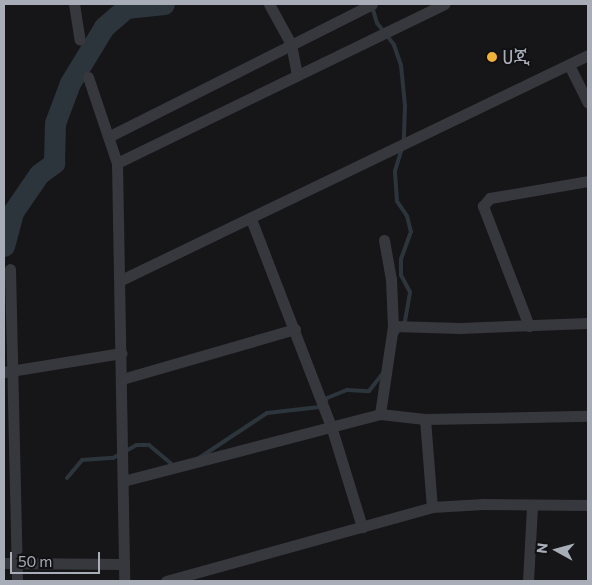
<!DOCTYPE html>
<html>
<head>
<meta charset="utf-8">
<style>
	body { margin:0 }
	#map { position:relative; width:592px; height:585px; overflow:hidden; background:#161618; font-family:Commissioner,"Noto Sans Ethiopic",sans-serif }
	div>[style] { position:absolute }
	.stream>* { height:4px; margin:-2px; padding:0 2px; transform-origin:2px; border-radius:2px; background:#2c353c }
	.river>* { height:21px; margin:-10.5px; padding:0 10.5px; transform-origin:10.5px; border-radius:10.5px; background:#2c353c }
	.minor>* { height:11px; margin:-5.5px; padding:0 5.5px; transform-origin:5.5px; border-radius:5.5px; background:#37383d }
	.dots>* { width:14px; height:14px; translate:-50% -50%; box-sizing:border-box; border:2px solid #111113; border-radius:50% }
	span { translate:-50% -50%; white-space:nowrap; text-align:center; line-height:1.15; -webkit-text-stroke:4px #111113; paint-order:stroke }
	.poi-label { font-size:19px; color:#a8adb8 }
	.left { translate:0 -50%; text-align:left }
	.frame { position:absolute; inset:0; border:5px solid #a8adb8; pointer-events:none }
	.north { position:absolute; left:532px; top:525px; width:50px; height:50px; -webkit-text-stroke:4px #111113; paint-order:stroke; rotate:277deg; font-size:14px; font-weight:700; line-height:20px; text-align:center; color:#a8adb8 }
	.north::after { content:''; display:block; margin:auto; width:18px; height:22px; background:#a8adb8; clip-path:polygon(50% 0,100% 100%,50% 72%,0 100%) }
	.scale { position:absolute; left:10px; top:552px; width:90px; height:22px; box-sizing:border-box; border:2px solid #a8adb8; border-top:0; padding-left:6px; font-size:15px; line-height:18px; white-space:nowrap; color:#a8adb8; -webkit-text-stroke:4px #111113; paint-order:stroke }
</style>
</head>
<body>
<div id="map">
	<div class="stream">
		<div style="left:372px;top:6px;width:18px;rotate:74deg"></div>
		<div style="left:377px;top:23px;width:28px;rotate:52deg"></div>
		<div style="left:394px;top:45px;width:21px;rotate:71deg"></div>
		<div style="left:401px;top:65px;width:41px;rotate:84.4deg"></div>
		<div style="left:405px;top:106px;width:35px;rotate:92deg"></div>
		<div style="left:395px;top:336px;width:18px;rotate:-56deg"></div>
		<div style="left:405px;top:321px;width:29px;rotate:-80deg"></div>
		<div style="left:410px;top:292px;width:19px;rotate:-118deg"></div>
		<div style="left:401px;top:275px;width:16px;rotate:-90deg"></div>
		<div style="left:401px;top:259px;width:29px;rotate:-70deg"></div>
		<div style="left:411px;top:232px;width:16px;rotate:-104deg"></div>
		<div style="left:407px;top:216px;width:18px;rotate:-124deg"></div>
		<div style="left:397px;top:201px;width:30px;rotate:-94deg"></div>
		<div style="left:395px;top:171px;width:24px;rotate:-73deg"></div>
		<div style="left:325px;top:403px;width:5px;rotate:-68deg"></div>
		<div style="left:327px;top:398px;width:22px;rotate:-22deg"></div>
		<div style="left:347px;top:390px;width:22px;rotate:3deg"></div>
		<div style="left:369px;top:391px;width:23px;rotate:-52deg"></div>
		<div style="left:199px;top:458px;width:82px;rotate:-33.5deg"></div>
		<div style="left:267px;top:413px;width:53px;rotate:-6.5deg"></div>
		<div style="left:67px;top:478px;width:23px;rotate:-50deg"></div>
		<div style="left:82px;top:460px;width:31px;rotate:-4deg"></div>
		<div style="left:113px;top:458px;width:26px;rotate:-29deg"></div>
		<div style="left:136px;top:445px;width:13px"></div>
		<div style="left:149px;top:445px;width:31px;rotate:40deg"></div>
	</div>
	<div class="river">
		<div style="left:4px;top:246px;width:35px;rotate:-75deg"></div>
		<div style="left:13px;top:212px;width:46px;rotate:-55.6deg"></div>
		<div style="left:39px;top:174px;width:19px;rotate:-36deg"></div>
		<div style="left:54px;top:163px;width:40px;rotate:-88.6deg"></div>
		<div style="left:55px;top:123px;width:43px;rotate:-69.4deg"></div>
		<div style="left:70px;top:83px;width:66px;rotate:-58.7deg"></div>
		<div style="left:104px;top:27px;width:29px;rotate:-41deg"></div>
		<div style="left:126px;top:8px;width:38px;rotate:-6deg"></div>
	</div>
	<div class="minor">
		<div style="left:74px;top:4px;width:36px;rotate:81deg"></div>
		<div style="left:269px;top:4px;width:46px;rotate:61.2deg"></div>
		<div style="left:291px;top:44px;width:32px;rotate:79deg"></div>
		<div style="left:569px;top:65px;width:42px;rotate:63.4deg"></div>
		<div style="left:88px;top:77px;width:91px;rotate:71.4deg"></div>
		<div style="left:117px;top:163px;width:418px;rotate:89deg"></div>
		<div style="left:110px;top:136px;width:293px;rotate:-26.7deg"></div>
		<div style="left:117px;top:163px;width:364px;rotate:-25.9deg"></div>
		<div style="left:251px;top:219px;width:222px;rotate:68.9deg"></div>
		<div style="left:331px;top:426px;width:106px;rotate:72.9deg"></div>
		<div style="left:384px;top:240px;width:40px;rotate:80deg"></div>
		<div style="left:391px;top:279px;width:47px;rotate:87.6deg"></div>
		<div style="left:10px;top:269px;width:312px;rotate:88.7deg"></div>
		<div style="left:121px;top:280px;width:518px;rotate:-25.72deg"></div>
		<div style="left:588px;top:323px;width:128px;rotate:177.8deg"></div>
		<div style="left:460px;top:328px;width:67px;rotate:-178.3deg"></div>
		<div style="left:393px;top:326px;width:89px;rotate:98.4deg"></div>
		<div style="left:380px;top:414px;width:45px;rotate:6.3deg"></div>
		<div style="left:425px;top:419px;width:163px;rotate:-1.1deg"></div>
		<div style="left:529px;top:326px;width:129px;rotate:-111deg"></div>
		<div style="left:483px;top:206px;width:11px;rotate:-49deg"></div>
		<div style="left:490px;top:198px;width:99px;rotate:-9.8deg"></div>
		<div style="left:4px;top:372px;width:119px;rotate:-9.2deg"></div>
		<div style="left:122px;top:379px;width:180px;rotate:-16.1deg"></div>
		<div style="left:425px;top:419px;width:88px;rotate:85.5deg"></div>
		<div style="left:123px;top:481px;width:266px;rotate:-14.6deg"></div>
		<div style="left:4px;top:563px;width:120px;rotate:0.5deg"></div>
		<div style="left:166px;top:581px;width:276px;rotate:-15.5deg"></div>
		<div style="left:432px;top:507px;width:51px;rotate:-3.4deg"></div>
		<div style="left:483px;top:504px;width:105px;rotate:0.5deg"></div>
		<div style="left:528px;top:581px;width:75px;rotate:-86.9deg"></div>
	</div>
	<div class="dots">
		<div style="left:492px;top:57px;background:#f2b134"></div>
	</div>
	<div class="poi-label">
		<span class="left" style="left:502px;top:57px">ሀጂ</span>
	</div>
	<div class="frame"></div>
	<div class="north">N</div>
	<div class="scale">50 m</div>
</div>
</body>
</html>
